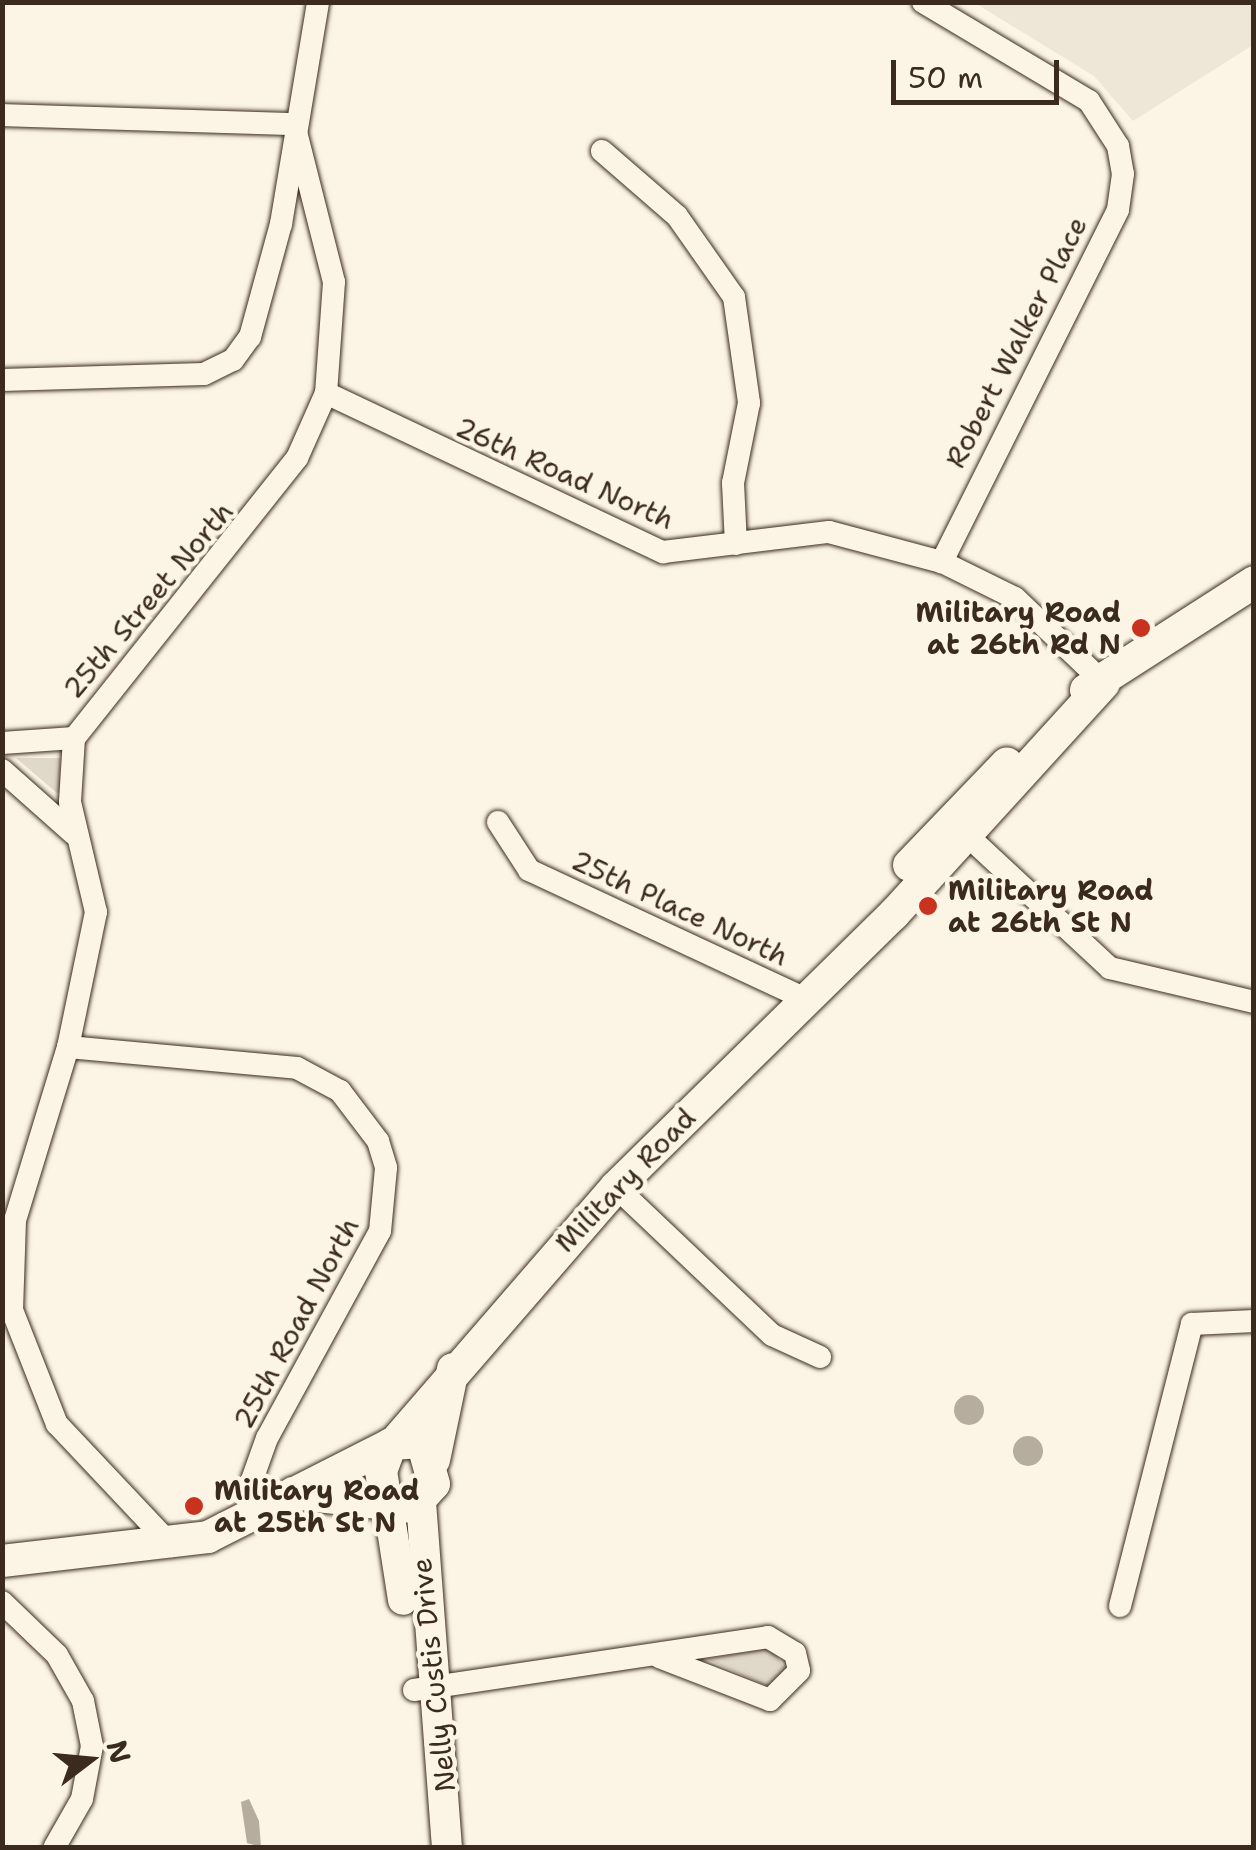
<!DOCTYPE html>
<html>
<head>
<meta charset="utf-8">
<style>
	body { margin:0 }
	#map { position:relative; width:1256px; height:1850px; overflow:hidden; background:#fcf5e5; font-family:"Shantell Sans",sans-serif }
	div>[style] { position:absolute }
	.built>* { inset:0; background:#eee6d6 }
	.green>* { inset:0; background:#e0d8c8 }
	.water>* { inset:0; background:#b7ad9e }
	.round { border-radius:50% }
	.roads { filter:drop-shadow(0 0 2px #3b2a1e) drop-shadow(0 0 2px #3b2a1e) }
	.minor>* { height:22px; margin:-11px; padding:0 11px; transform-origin:11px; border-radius:11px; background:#fcf5e5 }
	.tertiary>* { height:30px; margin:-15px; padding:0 15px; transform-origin:15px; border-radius:15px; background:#fcf5e5 }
	.secondary>* { height:32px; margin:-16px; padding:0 16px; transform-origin:16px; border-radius:16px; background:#fcf5e5 }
	.dots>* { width:28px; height:28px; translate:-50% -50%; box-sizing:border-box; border:5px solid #fcf5e5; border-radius:50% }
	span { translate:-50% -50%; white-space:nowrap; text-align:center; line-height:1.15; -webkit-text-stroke:9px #fcf5e5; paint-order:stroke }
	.street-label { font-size:28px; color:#3b2a1e }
	.poi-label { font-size:28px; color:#3b2a1e; font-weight:700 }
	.right { translate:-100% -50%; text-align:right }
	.left { translate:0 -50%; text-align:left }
	.frame { position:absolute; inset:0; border:5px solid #3b2a1e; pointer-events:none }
	.north { position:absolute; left:40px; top:1710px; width:100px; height:100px; -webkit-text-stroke:8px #fcf5e5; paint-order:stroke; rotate:74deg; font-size:28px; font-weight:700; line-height:40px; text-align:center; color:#3b2a1e }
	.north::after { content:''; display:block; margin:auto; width:35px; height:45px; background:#3b2a1e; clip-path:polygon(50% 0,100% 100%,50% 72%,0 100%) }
	.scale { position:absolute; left:891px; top:60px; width:168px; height:45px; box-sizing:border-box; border:5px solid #3b2a1e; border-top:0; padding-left:12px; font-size:30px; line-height:35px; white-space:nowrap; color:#3b2a1e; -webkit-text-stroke:8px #fcf5e5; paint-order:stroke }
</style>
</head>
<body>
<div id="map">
	<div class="built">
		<div style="clip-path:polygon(975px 3px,1253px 3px,1253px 45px,1133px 121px,1094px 76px)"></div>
	</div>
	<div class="green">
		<div style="clip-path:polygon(16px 758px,60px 758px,60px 792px,57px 793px)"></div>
		<div style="clip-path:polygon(771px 1648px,787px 1672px,770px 1687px,706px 1659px)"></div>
	</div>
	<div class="water">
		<div class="round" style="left:954px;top:1395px;width:30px;height:30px"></div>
		<div class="round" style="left:1013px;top:1436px;width:30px;height:30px"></div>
		<div style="clip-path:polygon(249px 1799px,259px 1821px,261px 1847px,247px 1843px,241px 1802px)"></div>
	</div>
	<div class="roads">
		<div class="minor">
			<div style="left:923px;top:2px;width:193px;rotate:30.8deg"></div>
			<div style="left:1089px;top:101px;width:54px;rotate:57.2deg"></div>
			<div style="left:1118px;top:146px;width:28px;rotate:80deg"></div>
			<div style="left:1123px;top:174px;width:36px;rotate:98deg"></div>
			<div style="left:1118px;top:210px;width:394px;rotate:116.6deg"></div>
			<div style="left:2px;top:115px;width:292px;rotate:1.8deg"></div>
			<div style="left:294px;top:124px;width:163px;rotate:75.8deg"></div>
			<div style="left:334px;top:282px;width:111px;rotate:94.1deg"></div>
			<div style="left:326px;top:393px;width:71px;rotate:114deg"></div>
			<div style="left:297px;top:458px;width:358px;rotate:128.5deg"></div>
			<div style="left:74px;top:738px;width:64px;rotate:93.6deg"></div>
			<div style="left:70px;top:802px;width:113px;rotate:76.7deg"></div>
			<div style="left:96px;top:912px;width:138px;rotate:101.7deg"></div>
			<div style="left:68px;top:1047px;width:181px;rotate:107deg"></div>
			<div style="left:15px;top:1220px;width:90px;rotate:91.9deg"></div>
			<div style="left:12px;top:1310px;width:123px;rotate:68.5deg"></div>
			<div style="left:57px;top:1424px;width:168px;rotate:46.7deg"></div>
			<div style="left:602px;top:151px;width:99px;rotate:40.9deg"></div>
			<div style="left:677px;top:216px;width:99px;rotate:54.9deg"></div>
			<div style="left:734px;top:297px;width:107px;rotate:81.9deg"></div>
			<div style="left:749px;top:403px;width:82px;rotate:101.3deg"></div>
			<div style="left:733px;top:483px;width:61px;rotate:87.2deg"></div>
			<div style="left:2px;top:380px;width:202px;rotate:-1.7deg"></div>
			<div style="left:204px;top:374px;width:32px;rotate:-26deg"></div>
			<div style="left:233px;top:360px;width:29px;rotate:-54deg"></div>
			<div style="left:250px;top:337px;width:117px;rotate:-74.7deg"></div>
			<div style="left:281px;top:224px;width:225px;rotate:-80.5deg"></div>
			<div style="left:326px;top:393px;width:373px;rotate:25.3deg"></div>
			<div style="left:663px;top:552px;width:167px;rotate:-6.9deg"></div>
			<div style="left:829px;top:532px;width:117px;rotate:14.9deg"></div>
			<div style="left:942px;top:562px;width:81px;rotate:26.3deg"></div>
			<div style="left:1015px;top:598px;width:123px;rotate:43.7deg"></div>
			<div style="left:2px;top:743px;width:72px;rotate:-4deg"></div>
			<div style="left:2px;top:770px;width:96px;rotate:41.6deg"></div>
			<div style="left:498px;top:822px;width:57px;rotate:57.1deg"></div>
			<div style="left:529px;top:870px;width:303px;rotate:25deg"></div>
			<div style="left:957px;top:826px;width:209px;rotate:42.9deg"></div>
			<div style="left:1110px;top:968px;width:148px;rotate:13.3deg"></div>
			<div style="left:68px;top:1047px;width:230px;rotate:5.2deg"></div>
			<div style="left:297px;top:1068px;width:49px;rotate:28.1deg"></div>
			<div style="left:340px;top:1091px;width:63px;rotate:52.8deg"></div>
			<div style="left:378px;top:1141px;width:28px;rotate:73deg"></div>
			<div style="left:386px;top:1168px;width:63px;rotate:95.4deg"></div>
			<div style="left:380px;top:1231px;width:236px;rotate:118.6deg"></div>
			<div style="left:267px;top:1438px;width:45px;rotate:109.7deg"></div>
			<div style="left:252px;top:1480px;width:36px;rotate:87deg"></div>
			<div style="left:616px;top:1187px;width:215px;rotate:43.5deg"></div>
			<div style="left:772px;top:1335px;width:53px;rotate:24.6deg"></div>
			<div style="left:2px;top:1602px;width:76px;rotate:43.9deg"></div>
			<div style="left:57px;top:1655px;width:53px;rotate:60.5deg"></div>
			<div style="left:83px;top:1701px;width:46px;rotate:78.7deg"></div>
			<div style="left:92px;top:1746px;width:54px;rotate:100.7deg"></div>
			<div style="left:82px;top:1799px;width:56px;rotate:119.7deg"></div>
			<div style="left:1120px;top:1606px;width:291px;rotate:-75.7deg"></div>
			<div style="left:1192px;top:1324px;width:62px;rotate:-2.8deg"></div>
			<div style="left:414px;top:1690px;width:358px;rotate:-8.5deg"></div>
			<div style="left:768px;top:1637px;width:31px;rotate:31deg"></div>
			<div style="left:795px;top:1653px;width:18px;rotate:77deg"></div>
			<div style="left:799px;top:1671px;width:41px;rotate:135deg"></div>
			<div style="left:770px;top:1700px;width:119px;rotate:-158.8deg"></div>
		</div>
		<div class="tertiary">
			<div style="left:421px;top:1502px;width:347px;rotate:85.7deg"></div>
			<div style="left:388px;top:1504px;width:97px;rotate:81.1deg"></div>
		</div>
		<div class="secondary">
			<div style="left:1086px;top:690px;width:200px;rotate:-32.7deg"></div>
			<div style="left:909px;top:865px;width:141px;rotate:-46.1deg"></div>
			<div style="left:396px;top:1441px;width:336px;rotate:-49.1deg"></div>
			<div style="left:616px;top:1187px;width:390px;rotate:-44.5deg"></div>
			<div style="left:894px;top:914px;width:312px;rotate:-47.7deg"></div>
			<div style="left:434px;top:1460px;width:93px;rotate:-78.2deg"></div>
			<div style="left:293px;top:1493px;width:121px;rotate:6.7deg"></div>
			<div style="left:413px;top:1507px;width:31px;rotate:-48deg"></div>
			<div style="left:434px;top:1484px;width:44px;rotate:-105.9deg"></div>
			<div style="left:422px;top:1442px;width:31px;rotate:176deg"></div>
			<div style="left:391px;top:1444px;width:29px;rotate:110deg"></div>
			<div style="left:381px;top:1471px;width:32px;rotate:81deg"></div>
			<div style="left:2px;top:1561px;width:207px;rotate:-6.6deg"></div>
			<div style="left:208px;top:1537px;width:205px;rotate:-26.9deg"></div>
		</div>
	</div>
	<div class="dots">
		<div style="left:1141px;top:628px;background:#c8321e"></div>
		<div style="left:928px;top:906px;background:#c8321e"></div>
		<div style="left:194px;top:1506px;background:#c8321e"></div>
	</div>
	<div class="street-label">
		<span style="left:1016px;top:342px;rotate:-63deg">Robert Walker Place</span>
		<span style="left:565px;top:473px;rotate:24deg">26th Road North</span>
		<span style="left:148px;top:600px;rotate:-50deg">25th Street North</span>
		<span style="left:680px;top:908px;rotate:25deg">25th Place North</span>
		<span style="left:625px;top:1180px;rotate:-46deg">Military Road</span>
		<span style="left:296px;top:1323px;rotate:-62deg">25th Road North</span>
		<span style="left:433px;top:1675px;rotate:-96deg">Nelly Custis Drive</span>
	</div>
	<div class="poi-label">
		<span class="right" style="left:1121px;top:628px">Military Road<br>at 26th Rd N</span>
		<span class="left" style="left:948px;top:906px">Military Road<br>at 26th St N</span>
		<span class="left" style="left:214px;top:1506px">Military Road<br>at 25th St N</span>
	</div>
	<div class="frame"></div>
	<div class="north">N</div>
	<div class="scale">50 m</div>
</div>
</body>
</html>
